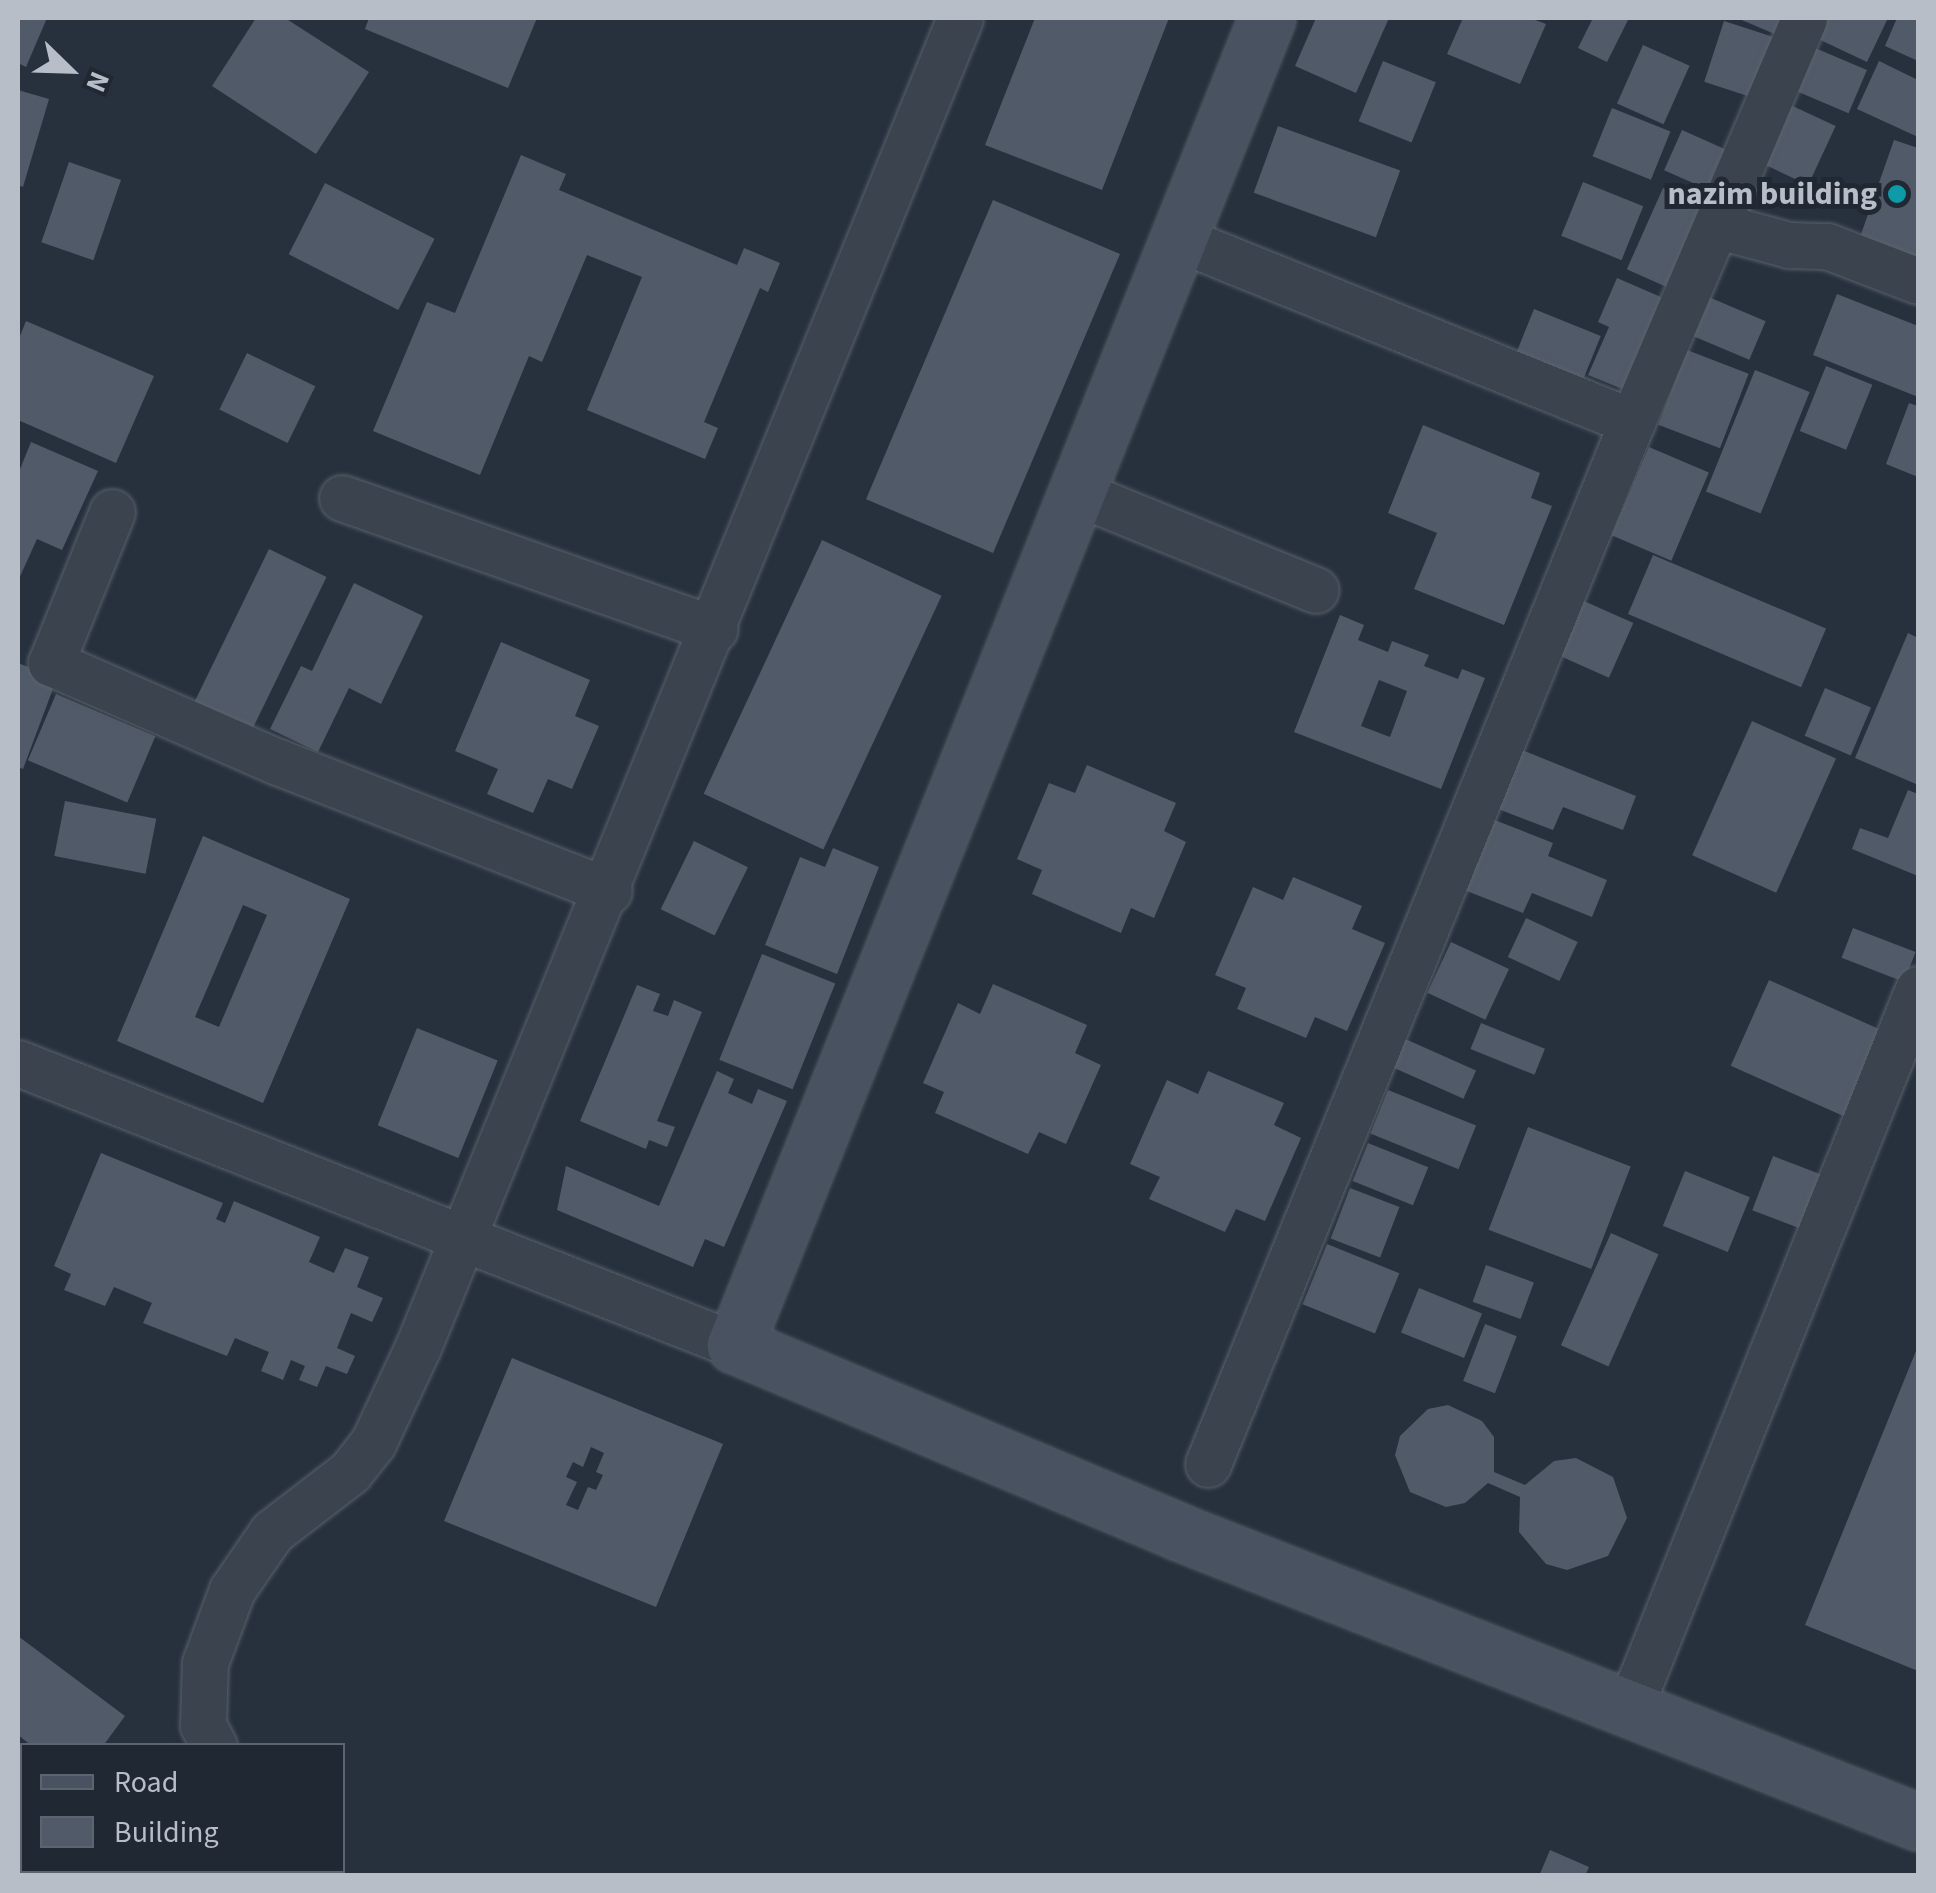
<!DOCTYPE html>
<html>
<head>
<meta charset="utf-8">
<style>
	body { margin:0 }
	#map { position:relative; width:1936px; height:1893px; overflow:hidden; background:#27313e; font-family:"Source Sans 3",sans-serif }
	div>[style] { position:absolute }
	.building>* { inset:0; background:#515a68; transform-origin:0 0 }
	.roads { filter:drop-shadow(0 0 2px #59616b) drop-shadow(0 0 2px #59616b) }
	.street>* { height:45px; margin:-22.5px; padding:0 22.5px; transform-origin:22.5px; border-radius:22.5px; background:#3b434e }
	.secondary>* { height:55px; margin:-27.5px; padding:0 27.5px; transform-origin:27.5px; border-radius:27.5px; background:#495260 }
	.dots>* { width:28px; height:28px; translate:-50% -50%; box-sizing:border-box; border:5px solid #202833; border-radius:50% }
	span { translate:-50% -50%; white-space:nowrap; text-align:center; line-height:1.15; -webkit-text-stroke:10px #202833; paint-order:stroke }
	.poi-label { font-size:32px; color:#b7bec8; font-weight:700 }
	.right { translate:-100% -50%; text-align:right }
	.frame { position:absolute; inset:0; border:20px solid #b7bec8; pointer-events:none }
	.legend { position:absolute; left:20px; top:1743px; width:325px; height:130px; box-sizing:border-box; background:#202833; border:2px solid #5c646f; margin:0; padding:12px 18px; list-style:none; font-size:30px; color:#b7bec8 }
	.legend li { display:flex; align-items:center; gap:20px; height:50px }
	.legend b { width:50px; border:2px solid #5c646f }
	.north { position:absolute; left:20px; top:20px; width:100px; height:100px; -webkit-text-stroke:8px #202833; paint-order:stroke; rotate:113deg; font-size:28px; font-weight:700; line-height:40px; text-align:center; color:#b7bec8 }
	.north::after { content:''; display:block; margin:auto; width:35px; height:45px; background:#b7bec8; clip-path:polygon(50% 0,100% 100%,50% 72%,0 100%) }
</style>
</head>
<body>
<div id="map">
	<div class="building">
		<div style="clip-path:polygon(18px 18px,47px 18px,26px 67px,18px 63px)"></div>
		<div style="clip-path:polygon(256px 18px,285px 18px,369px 72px,316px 154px,212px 86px)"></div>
		<div style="clip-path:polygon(369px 18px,537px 18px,508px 88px,365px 29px)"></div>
		<div style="clip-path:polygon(1035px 18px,1169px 18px,1102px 190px,985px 145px)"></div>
		<div style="clip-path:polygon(1316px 18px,1389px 18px,1356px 93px,1295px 66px)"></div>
		<div style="clip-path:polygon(1463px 18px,1530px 18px,1546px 24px,1520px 84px,1447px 54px)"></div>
		<div style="clip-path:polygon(1593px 18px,1629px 18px,1607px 62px,1578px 48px)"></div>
		<div style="clip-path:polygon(1737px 18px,1790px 18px,1782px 37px)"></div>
		<div style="clip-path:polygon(1821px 18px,1888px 18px,1867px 62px,1812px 36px)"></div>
		<div style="clip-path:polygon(1897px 18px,1918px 18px,1918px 61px,1885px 46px)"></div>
		<div style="left:1724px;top:21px;width:56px;height:64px;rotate:18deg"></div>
		<div style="left:1643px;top:45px;width:51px;height:64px;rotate:24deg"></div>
		<div style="left:1808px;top:45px;width:64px;height:47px;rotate:23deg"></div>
		<div style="left:1383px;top:61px;width:57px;height:65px;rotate:22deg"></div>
		<div style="clip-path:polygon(1879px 61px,1918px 80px,1918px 137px,1857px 109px)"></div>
		<div style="clip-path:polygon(18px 90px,49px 99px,23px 187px,18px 185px)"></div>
		<div style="left:1784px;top:102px;width:57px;height:65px;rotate:25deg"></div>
		<div style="left:1612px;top:108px;width:63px;height:52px;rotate:22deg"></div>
		<div style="left:1278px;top:126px;width:130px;height:71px;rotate:20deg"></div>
		<div style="left:1682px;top:130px;width:60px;height:44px;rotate:24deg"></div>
		<div style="clip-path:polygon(1894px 140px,1918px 148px,1918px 260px,1859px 240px)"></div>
		<div style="clip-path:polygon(521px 155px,566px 174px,559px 190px,737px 265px,744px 248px,780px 263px,768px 292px,760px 288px,704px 422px,718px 428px,705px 459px,587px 410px,642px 277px,587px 255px,542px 362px,529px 356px,480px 475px,373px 431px,427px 302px,455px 313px)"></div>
		<div style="left:69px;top:162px;width:55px;height:85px;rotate:19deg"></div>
		<div style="left:1583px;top:182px;width:65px;height:58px;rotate:22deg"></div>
		<div style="left:325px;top:183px;width:123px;height:80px;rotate:27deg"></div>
		<div style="left:1663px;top:188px;width:57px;height:89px;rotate:24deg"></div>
		<div style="left:993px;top:200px;width:138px;height:325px;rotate:23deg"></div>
		<div style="clip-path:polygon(1617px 278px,1677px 304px,1637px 395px,1588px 375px,1609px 327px,1598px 322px)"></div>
		<div style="clip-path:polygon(1837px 294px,1918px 326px,1918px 397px,1813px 355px)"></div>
		<div style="left:1704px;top:295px;width:67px;height:42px;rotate:23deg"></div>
		<div style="left:1534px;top:309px;width:72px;height:46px;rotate:22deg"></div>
		<div style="clip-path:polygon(26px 321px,154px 376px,116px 463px,18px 420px,18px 341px)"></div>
		<div style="left:1687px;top:350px;width:66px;height:80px;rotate:21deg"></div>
		<div style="left:247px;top:353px;width:76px;height:63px;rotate:26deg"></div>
		<div style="left:1826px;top:366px;width:50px;height:70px;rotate:22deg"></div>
		<div style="left:1755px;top:370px;width:59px;height:131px;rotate:22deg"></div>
		<div style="clip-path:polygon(1909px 403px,1918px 406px,1918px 477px,1886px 464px)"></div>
		<div style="clip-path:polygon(1423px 425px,1540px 473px,1531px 498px,1552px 506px,1504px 625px,1414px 589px,1437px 533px,1388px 513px)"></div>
		<div style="clip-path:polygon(31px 442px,98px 471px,62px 550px,37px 539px,18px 581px,18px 474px)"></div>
		<div style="left:1649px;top:447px;width:65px;height:96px;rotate:23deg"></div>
		<div style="left:822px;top:540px;width:132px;height:280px;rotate:25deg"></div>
		<div style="left:269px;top:549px;width:64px;height:174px;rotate:26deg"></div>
		<div style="left:1653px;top:555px;width:188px;height:64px;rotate:23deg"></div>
		<div style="clip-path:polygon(354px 583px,423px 616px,381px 704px,349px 688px,318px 752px,270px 729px,301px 666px,312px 671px)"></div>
		<div style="left:1584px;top:601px;width:54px;height:60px;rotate:24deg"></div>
		<div style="clip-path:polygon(evenodd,1340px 615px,1364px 625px,1358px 640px,1388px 652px,1392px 641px,1429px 655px,1424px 666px,1458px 679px,1462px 669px,1485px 678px,1441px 789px,1294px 732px,1340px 615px,1379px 680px,1407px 691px,1390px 737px,1361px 726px,1379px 680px)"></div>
		<div style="clip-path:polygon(1908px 633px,1918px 638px,1916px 784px,1855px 758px)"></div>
		<div style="clip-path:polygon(501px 642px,590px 680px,575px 716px,599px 726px,572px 789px,548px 779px,533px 813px,487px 794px,498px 769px,455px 751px)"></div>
		<div style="clip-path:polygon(18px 663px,57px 678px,23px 769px,18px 767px)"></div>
		<div style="left:1825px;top:688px;width:50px;height:52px;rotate:23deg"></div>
		<div style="left:56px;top:694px;width:108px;height:72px;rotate:23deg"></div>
		<div style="left:1752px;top:721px;width:92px;height:147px;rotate:24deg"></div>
		<div style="clip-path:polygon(1517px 748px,1636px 796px,1623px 830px,1563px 807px,1553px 830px,1493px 807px)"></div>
		<div style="clip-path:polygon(1087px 765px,1176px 803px,1164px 831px,1186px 842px,1154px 918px,1131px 908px,1121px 933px,1032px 894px,1042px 870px,1017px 859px,1049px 783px,1075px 793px)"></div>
		<div style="clip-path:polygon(1908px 790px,1918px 794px,1918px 876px,1852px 849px,1860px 828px,1888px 838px)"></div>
		<div style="left:65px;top:801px;width:93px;height:56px;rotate:11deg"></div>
		<div style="clip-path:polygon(1487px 817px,1553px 843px,1548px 856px,1607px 880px,1592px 917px,1532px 893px,1523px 913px,1459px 888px)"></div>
		<div style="clip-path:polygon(evenodd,203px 836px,350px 899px,263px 1103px,117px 1041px,203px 836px,243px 905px,267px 915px,219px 1027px,195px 1017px,243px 905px)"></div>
		<div style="left:694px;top:841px;width:60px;height:76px;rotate:26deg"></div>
		<div style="clip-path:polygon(833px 848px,879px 867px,837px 974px,765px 945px,800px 857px,825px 867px)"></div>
		<div style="clip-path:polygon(1293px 877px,1362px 906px,1352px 929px,1385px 943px,1347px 1031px,1315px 1017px,1306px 1038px,1237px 1009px,1246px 988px,1215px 975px,1253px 887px,1283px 900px)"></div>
		<div style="left:1526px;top:918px;width:57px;height:43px;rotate:25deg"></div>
		<div style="left:1853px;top:928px;width:67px;height:32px;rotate:21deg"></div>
		<div style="left:1451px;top:942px;width:64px;height:56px;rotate:25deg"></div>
		<div style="left:762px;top:954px;width:79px;height:114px;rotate:22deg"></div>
		<div style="left:1769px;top:980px;width:127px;height:94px;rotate:24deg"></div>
		<div style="clip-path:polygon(993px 984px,1087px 1025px,1075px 1053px,1101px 1065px,1066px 1144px,1039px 1132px,1028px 1154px,935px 1113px,944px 1092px,923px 1083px,958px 1003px,980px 1014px)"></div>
		<div style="clip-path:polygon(637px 985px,660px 994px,653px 1011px,668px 1016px,674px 1000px,702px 1012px,657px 1121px,675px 1127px,667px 1147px,649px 1140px,646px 1149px,580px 1121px)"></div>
		<div style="left:1481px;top:1023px;width:69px;height:28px;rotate:22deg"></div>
		<div style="left:417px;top:1028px;width:87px;height:105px;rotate:22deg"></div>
		<div style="left:1403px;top:1038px;width:80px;height:31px;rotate:24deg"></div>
		<div style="clip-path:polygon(717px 1071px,734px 1079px,728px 1093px,752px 1104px,758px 1089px,787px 1101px,724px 1247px,705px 1239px,693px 1267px,557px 1210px,566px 1166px,659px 1206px)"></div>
		<div style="clip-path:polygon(1208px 1071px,1284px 1103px,1274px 1125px,1301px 1138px,1265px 1221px,1236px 1209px,1225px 1232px,1149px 1199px,1160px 1177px,1130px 1164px,1167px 1080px,1198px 1094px)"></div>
		<div style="left:1388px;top:1090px;width:95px;height:47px;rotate:22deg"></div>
		<div style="left:1528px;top:1127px;width:110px;height:110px;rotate:21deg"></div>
		<div style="left:1368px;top:1143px;width:65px;height:41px;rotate:22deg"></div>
		<div style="clip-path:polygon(101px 1153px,223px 1203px,216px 1219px,225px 1223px,234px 1201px,320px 1237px,309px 1262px,334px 1273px,345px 1248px,369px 1257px,357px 1287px,383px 1298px,372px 1322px,351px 1313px,337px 1348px,355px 1356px,347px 1374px,326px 1366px,317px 1387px,299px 1380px,305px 1366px,291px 1360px,283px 1380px,261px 1371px,269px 1352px,235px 1338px,227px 1356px,143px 1323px,152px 1303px,114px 1287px,105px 1306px,64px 1290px,71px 1274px,54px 1266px)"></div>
		<div style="left:1773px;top:1156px;width:63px;height:58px;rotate:21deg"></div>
		<div style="left:1685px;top:1171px;width:70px;height:59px;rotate:22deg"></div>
		<div style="left:1350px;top:1188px;width:53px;height:54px;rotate:21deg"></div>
		<div style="left:1611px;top:1233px;width:52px;height:123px;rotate:24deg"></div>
		<div style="left:1327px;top:1244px;width:78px;height:65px;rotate:22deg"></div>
		<div style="left:1486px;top:1265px;width:51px;height:39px;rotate:20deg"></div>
		<div style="left:1419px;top:1288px;width:68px;height:48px;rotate:22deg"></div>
		<div style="left:1485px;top:1324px;width:34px;height:61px;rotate:21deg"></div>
		<div style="clip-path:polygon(1918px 1346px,1918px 1671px,1805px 1625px)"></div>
		<div style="clip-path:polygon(evenodd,512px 1358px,723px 1444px,656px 1607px,444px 1521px,512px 1358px,591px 1447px,604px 1453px,596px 1472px,603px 1475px,596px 1490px,588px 1487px,578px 1510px,566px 1505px,577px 1482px,566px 1477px,573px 1462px,583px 1467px,591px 1447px)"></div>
		<div style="clip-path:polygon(1448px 1405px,1482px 1421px,1494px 1437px,1494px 1472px,1525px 1485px,1554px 1461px,1576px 1458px,1613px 1477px,1627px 1518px,1608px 1556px,1567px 1570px,1546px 1564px,1519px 1532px,1520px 1497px,1488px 1483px,1465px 1503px,1446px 1507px,1410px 1492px,1395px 1455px,1400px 1436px,1428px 1409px)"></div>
		<div style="clip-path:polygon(18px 1636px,125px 1716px,103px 1746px,32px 1746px,18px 1735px)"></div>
		<div style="clip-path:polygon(1550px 1850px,1589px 1867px,1585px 1876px,1539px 1876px)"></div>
	</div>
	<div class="roads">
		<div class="street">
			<div style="left:1719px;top:226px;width:73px;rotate:15.2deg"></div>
			<div style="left:1789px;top:245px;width:38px;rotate:2deg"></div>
			<div style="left:1827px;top:246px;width:97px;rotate:21deg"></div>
			<div style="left:1177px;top:238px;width:491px;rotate:22deg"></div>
			<div style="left:1073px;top:491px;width:262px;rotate:22.2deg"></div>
			<div style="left:342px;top:498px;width:395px;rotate:19.4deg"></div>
			<div style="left:112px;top:512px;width:163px;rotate:112deg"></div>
			<div style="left:51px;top:663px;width:248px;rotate:23.6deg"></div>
			<div style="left:278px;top:762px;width:355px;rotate:21.3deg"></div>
			<div style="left:18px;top:1063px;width:770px;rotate:21.47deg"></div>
			<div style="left:1208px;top:1464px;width:1125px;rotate:-67.86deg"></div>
			<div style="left:1632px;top:422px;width:439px;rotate:-66.9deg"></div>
			<div style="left:1628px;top:1712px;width:779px;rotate:-68.14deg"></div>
			<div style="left:214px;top:1746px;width:24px;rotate:-118deg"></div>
			<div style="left:203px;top:1725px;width:62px;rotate:-88.2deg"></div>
			<div style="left:205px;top:1663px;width:78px;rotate:-69.7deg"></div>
			<div style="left:232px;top:1590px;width:70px;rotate:-55.4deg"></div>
			<div style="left:272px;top:1532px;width:98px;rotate:-37.6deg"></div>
			<div style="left:350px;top:1472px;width:37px;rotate:-52deg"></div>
			<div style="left:373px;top:1443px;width:106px;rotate:-64.9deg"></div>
			<div style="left:418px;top:1347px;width:1435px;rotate:-67.81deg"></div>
			<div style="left:307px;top:1870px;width:7px;rotate:56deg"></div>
		</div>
		<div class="secondary">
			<div style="left:1267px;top:18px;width:1430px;rotate:111.85deg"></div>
			<div style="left:735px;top:1345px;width:482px;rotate:22.8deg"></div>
			<div style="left:1179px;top:1532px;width:794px;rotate:21.43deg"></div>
		</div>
	</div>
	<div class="dots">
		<div style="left:1897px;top:194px;background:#0f9aa8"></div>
	</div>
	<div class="poi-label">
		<span class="right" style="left:1877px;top:194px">nazim building</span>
	</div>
	<div class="frame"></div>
	<ul class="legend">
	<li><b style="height:12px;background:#495260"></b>Road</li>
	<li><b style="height:28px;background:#515a68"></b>Building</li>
	</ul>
	<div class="north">N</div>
</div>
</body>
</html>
